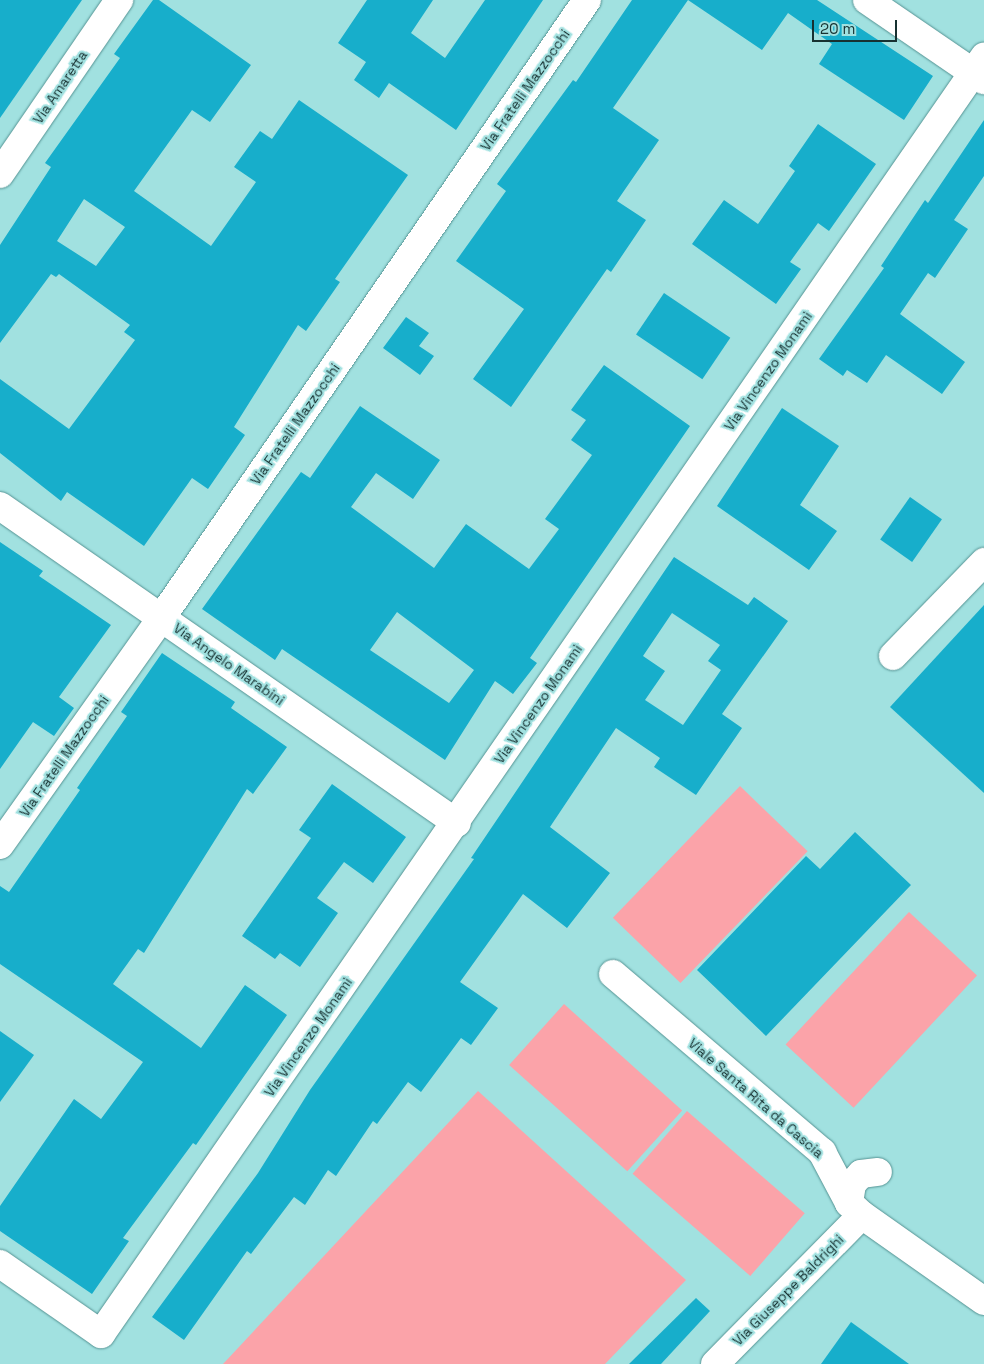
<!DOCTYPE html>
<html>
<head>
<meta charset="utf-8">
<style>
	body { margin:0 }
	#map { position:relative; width:984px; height:1364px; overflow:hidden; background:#a1e1e0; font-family:"Space Grotesk",sans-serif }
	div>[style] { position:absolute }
	.green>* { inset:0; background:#fba3a9; transform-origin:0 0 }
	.building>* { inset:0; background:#17aecb; transform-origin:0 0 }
	.roads { filter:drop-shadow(0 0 1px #559393) drop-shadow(0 0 1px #559393) }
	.minor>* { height:28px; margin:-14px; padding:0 14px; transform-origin:14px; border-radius:14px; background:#fff }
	span { translate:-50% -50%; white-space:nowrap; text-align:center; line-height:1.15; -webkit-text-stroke:4.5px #a1e1e0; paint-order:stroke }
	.street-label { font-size:14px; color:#173131 }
	.scale { position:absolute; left:812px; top:20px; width:85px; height:22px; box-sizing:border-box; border:2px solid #173131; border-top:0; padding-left:6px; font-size:15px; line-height:18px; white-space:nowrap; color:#173131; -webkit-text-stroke:4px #a1e1e0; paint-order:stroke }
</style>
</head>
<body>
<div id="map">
	<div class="green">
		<div style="left:740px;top:786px;width:94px;height:183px;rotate:44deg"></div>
		<div style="left:909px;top:912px;width:93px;height:181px;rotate:43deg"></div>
		<div style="left:564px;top:1004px;width:159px;height:82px;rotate:42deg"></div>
		<div style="clip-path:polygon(478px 1091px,686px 1280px,605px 1364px,223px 1364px)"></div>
		<div style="left:687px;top:1111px;width:156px;height:83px;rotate:41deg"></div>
	</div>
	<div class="building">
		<div style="clip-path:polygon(0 0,82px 0,0 118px)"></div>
		<div style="clip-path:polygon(evenodd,153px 0,159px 0,251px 65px,210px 122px,192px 110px,134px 191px,211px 246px,256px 182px,234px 167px,260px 131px,272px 139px,299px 100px,408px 175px,335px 279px,340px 282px,306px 331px,298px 325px,234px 427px,245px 435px,208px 489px,192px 478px,144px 546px,67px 492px,61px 501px,0 453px,0 379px,69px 429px,135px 340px,124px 332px,130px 325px,59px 274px,56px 277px,51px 274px,0 343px,0 245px,51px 167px,45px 163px,120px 58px,114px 54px,153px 0,84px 199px,125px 227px,96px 266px,57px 241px,84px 199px)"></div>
		<div style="clip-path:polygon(367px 0,433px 0,411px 33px,445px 58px,485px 0,543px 0,456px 130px,389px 83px,379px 98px,354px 80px,366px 62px,338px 43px)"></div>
		<div style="clip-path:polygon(632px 0,688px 0,613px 108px,659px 140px,617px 201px,646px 220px,611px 272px,607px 269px,511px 407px,473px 379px,524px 309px,456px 261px,506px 191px,497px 184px,573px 80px,576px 82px)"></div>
		<div style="clip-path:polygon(688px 0,817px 0,933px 76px,904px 120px,819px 64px,832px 44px,788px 13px,762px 50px)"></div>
		<div style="clip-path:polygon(984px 120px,984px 176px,954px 220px,968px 229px,935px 278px,928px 273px,900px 314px,965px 362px,942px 394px,886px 355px,867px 383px,847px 370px,843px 376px,819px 359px,884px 268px,881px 266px,925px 200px,928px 203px)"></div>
		<div style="clip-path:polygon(818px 124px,876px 164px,829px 231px,818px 223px,790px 262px,801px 269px,776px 304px,692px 244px,724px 200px,758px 224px,795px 171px,789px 166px)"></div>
		<div style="left:664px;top:293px;width:80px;height:50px;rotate:34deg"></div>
		<div style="clip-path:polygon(406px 317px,429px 333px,419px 346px,434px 356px,420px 375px,383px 348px)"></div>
		<div style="clip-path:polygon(evenodd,604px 365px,690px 426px,530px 658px,537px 663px,513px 694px,495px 681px,445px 760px,282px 649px,275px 660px,202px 609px,301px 472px,310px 478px,360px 406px,440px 460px,413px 499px,376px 473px,351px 507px,434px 568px,466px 524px,529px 569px,559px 529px,545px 519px,592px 455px,571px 440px,586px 420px,571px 410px,604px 365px,397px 612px,474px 670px,449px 703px,370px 650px,397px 612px)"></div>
		<div style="clip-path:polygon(782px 408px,839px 446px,800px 505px,837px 531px,809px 570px,717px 506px)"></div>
		<div style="left:910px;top:497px;width:39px;height:52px;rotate:35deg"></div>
		<div style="clip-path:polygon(0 542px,43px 571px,39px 576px,111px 625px,59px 697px,74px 708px,54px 736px,33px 722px,0 769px)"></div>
		<div style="clip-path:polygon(evenodd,674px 557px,748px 605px,754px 597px,788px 621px,722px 714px,742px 728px,696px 795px,654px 767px,660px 758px,616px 728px,550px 827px,610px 873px,567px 928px,523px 894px,460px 982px,498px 1008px,471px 1045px,461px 1038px,421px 1092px,408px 1082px,377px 1124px,373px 1121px,336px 1176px,328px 1170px,305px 1205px,294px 1197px,251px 1254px,247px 1251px,184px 1340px,152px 1317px,258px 1173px,310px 1090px,474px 859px,471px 858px,674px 557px,672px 613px,720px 645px,708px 661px,721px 670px,683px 725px,645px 700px,665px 671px,643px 656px,672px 613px)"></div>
		<div style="clip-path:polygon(984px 605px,984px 793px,890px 707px)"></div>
		<div style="clip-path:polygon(162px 653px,235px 702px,231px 708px,287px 747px,253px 794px,247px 789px,144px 953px,138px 949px,113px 984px,201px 1048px,245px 985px,287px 1015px,196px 1145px,193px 1143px,123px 1238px,129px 1241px,92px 1294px,0 1231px,0 1206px,74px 1099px,101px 1119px,143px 1062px,0 964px,0 886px,9px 892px,80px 790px,77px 788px,127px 716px,121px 712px)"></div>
		<div style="clip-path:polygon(332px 784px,406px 837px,373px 883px,344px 862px,317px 898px,338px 913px,300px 967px,280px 953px,275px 959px,242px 936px,311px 838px,299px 830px)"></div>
		<div style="clip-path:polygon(855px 832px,911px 885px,766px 1036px,697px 970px,806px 856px,820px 869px)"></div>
		<div style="clip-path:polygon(0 1031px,34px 1055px,0 1102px)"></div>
		<div style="clip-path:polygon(696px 1298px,710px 1311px,661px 1364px,629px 1364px)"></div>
		<div style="clip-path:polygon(851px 1322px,909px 1364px,821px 1364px)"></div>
	</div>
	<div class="roads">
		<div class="minor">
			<div style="left:867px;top:0;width:142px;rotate:34.4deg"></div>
			<div style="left:0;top:174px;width:211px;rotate:-55.6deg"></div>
			<div style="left:0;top:506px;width:556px;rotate:34.75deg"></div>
			<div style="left:893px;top:656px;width:131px;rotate:-45.9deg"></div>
			<div style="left:0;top:845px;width:280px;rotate:-54.6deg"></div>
			<div style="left:162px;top:617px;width:749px;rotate:-55.44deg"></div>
			<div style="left:613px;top:974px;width:275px;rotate:40.4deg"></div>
			<div style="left:822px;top:1152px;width:58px;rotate:62.1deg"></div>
			<div style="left:849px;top:1203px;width:18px;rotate:43deg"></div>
			<div style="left:862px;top:1215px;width:149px;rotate:35.2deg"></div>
			<div style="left:849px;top:1203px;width:19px;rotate:-81deg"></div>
			<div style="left:852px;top:1184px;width:13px;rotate:-48deg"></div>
			<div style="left:861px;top:1174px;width:17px;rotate:-7deg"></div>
			<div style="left:0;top:1264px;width:123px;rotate:34.7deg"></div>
			<div style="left:101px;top:1334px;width:1553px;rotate:-55.34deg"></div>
			<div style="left:715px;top:1364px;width:209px;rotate:-45.4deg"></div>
		</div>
	</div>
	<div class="street-label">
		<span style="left:60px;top:87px;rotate:-56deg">Via Amaretta</span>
		<span style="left:525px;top:90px;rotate:-55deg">Via Fratelli Mazzocchi</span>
		<span style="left:768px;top:371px;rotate:-55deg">Via Vincenzo Monamì</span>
		<span style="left:295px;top:424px;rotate:-55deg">Via Fratelli Mazzocchi</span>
		<span style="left:229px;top:664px;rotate:35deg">Via Angelo Marabini</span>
		<span style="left:538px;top:704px;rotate:-55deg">Via Vincenzo Monamì</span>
		<span style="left:64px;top:756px;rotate:-55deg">Via Fratelli Mazzocchi</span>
		<span style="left:308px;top:1037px;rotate:-55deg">Via Vincenzo Monamì</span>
		<span style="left:756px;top:1098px;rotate:41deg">Viale Santa Rita da Cascia</span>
		<span style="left:788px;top:1290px;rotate:-45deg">Via Giuseppe Baldrighi</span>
	</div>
	<div class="scale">20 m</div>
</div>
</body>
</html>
